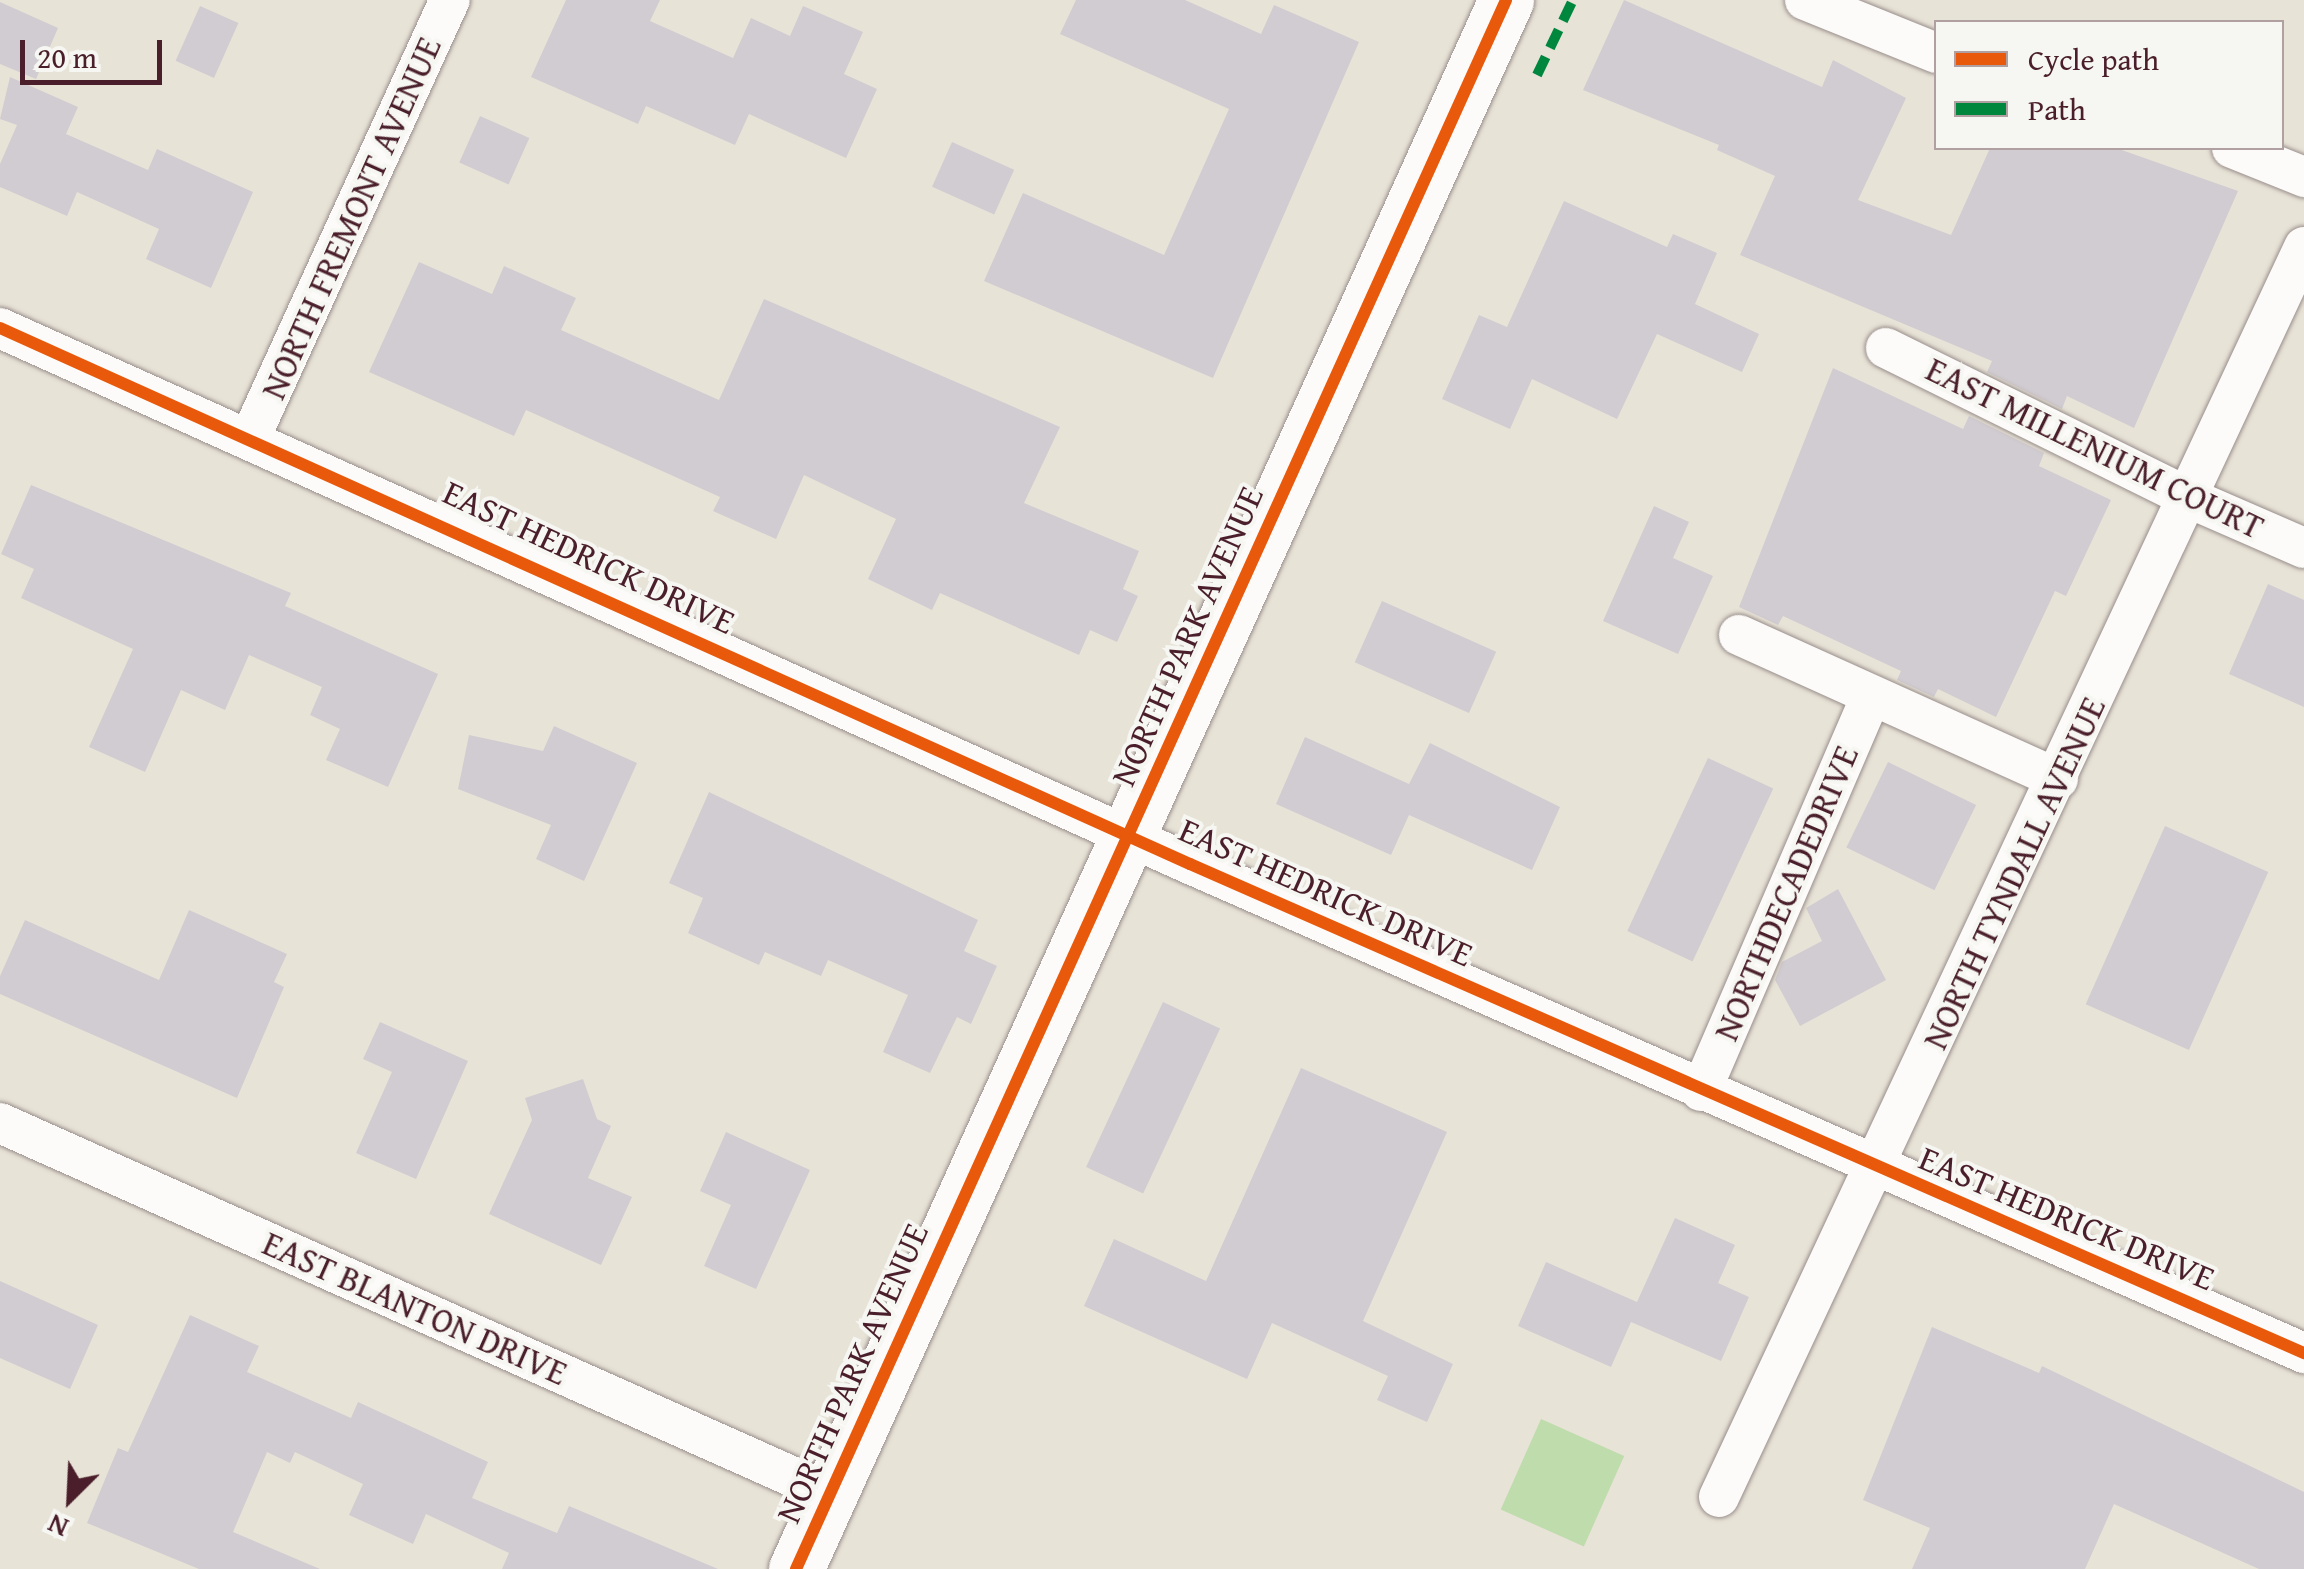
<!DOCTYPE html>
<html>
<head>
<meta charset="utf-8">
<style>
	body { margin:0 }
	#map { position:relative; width:2304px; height:1569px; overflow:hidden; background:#e8e3d7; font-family:"Gentium Book Plus",serif }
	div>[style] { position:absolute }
	.green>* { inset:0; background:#bedcac; transform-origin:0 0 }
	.building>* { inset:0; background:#d1ccd1; transform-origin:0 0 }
	.roads { filter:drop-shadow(0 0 2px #988e8b) drop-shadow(0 0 2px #988e8b) }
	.street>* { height:40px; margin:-20px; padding:0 20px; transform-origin:20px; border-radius:20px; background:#fcfbf9 }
	.secondary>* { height:55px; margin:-27.5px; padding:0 27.5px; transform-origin:27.5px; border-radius:27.5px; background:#fcfbf9 }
	.quiet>* { height:10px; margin-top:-5px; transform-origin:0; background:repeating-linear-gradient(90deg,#00873e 0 20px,transparent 0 30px) }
	.cycleway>* { height:12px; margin:-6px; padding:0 6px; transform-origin:6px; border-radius:6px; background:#e8590c }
	span { translate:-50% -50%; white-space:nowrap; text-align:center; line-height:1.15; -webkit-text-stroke:8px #f6f6f2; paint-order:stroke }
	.street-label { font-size:35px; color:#4a1f2b }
	.legend { position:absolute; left:1934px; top:20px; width:350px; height:130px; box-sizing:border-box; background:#f6f6f2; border:2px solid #b1a0a2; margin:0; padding:12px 18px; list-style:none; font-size:30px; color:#4a1f2b }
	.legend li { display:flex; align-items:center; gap:20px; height:50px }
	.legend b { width:50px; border:2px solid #b1a0a2 }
	.north { position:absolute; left:20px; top:1449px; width:100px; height:100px; -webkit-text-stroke:8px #f6f6f2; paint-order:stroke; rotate:204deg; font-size:28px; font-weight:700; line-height:40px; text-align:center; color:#4a1f2b }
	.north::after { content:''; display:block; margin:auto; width:35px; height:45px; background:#4a1f2b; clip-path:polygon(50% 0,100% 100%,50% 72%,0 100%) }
	.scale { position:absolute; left:20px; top:40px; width:142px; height:45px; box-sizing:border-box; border:5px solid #4a1f2b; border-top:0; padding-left:12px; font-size:30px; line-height:35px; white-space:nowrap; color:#4a1f2b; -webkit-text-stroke:8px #f6f6f2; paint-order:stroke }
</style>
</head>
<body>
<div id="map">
	<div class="green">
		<div style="left:1541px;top:1419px;width:91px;height:99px;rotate:24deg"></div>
	</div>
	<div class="building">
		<div style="clip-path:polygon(566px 0,660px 0,650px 21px,733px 58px,751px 18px,790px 36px,803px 6px,863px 32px,844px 74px,877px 89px,846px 158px,749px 114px,735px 145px,646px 106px,638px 124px,531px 77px)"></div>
		<div style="clip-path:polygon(1076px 0,1185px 0,1261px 34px,1274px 5px,1359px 42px,1213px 378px,984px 281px,1023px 193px,1164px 255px,1229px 109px,1060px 34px)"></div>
		<div style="clip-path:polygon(1624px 0,1822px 87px,1833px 60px,1906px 98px,1858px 200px,1951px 235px,1990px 148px,2116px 148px,2238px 191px,2134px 428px,2067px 396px,2062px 409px,1987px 372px,1992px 361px,1740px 255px,1775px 176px,1717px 150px,1719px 145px,1583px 90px)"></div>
		<div style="clip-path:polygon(0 2px,58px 28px,36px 79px,0 64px)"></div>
		<div style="left:200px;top:6px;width:42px;height:60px;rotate:24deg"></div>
		<div style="clip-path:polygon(10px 77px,78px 107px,66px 134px,148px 170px,157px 149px,253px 192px,211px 288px,146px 259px,159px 229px,77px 192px,67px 216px,0 187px,0 164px,17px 125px,0 119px)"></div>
		<div style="left:480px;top:116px;width:54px;height:51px;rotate:24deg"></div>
		<div style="left:952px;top:142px;width:68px;height:49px;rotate:24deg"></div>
		<div style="clip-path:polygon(1564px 201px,1667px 247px,1673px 234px,1717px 253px,1695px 304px,1759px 334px,1742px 372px,1657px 334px,1617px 419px,1532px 379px,1510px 429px,1442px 399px,1479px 315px,1507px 327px)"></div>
		<div style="clip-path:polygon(419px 262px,492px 294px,504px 266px,576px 298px,561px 330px,719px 400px,764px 299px,1060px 427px,1024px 503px,1139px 551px,1123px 589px,1138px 596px,1117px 642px,1090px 630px,1079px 655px,940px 593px,932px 610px,868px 579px,896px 519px,804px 475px,776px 539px,713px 511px,720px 497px,526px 410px,514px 436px,369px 372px)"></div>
		<div style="clip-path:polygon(1833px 368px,1963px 429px,1969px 416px,2044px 453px,2039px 466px,2111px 500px,2066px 596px,2055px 591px,1996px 717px,1938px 689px,1934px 697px,1897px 680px,1901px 671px,1783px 616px,1778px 625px,1739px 607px)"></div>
		<div style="clip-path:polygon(31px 485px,291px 593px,285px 606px,438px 674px,388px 787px,326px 760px,340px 729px,310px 715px,322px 687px,249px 655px,225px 710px,181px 690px,145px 772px,89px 747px,133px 649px,21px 598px,34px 569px,1px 554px)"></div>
		<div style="clip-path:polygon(1654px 506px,1689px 522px,1673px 558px,1713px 576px,1678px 654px,1603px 621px)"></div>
		<div style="clip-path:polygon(2268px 584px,2304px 600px,2304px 707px,2229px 674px)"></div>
		<div style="left:1382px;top:601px;width:125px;height:67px;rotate:24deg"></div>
		<div style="clip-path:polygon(554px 726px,637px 763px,584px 881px,536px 859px,551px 825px,458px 789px,469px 735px,543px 751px)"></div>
		<div style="clip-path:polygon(1305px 737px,1409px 784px,1430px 743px,1560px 807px,1532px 870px,1409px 815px,1391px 855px,1276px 804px)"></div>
		<div style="left:1708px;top:758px;width:72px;height:191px;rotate:25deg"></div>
		<div style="left:1888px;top:762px;width:98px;height:95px;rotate:26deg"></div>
		<div style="clip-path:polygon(709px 792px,978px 920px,964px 951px,997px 966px,971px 1024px,957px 1017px,930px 1073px,883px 1052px,908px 995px,828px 960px,821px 976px,765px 952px,759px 965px,688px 933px,703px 898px,669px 883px)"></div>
		<div style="left:2165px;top:826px;width:113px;height:195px;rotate:24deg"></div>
		<div style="clip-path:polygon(1838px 889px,1886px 980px,1800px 1026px,1775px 980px,1782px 962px,1822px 941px,1806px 908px)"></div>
		<div style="clip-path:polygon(189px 910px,287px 954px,274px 982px,284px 987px,237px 1098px,0 994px,0 976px,25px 920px,159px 980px)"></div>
		<div style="left:1163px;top:1002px;width:63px;height:182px;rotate:25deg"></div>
		<div style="clip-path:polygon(380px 1022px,468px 1061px,416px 1179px,356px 1153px,392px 1072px,363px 1059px)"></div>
		<div style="clip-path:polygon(1301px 1068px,1447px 1132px,1363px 1321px,1453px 1364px,1427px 1422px,1377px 1400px,1388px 1376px,1272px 1323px,1247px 1379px,1084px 1306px,1114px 1239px,1206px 1281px)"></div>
		<div style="clip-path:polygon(583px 1079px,597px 1119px,611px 1126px,588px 1178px,632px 1197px,601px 1265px,489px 1214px,532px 1120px,525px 1098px)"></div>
		<div style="clip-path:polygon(726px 1132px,810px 1170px,756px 1289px,704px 1266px,731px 1205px,700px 1191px)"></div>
		<div style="clip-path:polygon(1675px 1218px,1735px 1245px,1718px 1283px,1749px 1297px,1721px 1361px,1631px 1322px,1611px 1367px,1518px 1326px,1546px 1262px,1637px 1302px)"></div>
		<div style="clip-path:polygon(0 1281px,98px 1325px,70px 1389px,0 1358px)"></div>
		<div style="clip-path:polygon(190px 1315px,259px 1346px,247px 1372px,351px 1418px,358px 1402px,488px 1462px,472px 1498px,557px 1533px,569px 1506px,718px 1569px,502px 1569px,509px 1553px,426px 1514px,413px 1544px,349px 1515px,363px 1484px,295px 1452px,290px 1463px,267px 1452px,233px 1532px,320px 1569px,199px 1569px,87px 1523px,118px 1448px,128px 1452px)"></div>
		<div style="clip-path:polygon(1932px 1327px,2039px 1373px,2042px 1366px,2304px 1492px,2304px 1569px,2259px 1569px,2114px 1504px,2085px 1569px,1912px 1569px,1930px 1528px,1863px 1500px)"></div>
	</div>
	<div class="roads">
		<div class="street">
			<div style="left:1805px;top:0;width:141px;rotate:22deg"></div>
			<div style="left:2232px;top:148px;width:78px;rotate:21.9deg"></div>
			<div style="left:0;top:328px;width:1305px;rotate:24.25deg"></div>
			<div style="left:1190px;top:864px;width:1217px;rotate:23.7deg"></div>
			<div style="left:1886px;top:348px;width:338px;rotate:26.3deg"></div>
			<div style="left:2189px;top:498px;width:125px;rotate:23.5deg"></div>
			<div style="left:251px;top:436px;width:479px;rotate:-65.5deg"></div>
			<div style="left:1739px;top:635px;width:350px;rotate:24.3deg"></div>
			<div style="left:1701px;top:1091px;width:430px;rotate:-66.7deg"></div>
			<div style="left:0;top:1123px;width:908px;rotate:24.05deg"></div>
			<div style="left:1719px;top:1497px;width:1380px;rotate:-64.92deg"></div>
		</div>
		<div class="secondary">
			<div style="left:796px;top:1569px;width:1722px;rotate:-65.65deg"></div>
		</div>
	</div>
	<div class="quiet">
		<div style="left:1537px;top:75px;width:83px;rotate:-64.4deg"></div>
	</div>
	<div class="cycleway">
		<div style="left:0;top:328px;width:1305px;rotate:24.25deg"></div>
		<div style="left:1190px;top:864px;width:1217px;rotate:23.7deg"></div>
		<div style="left:796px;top:1569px;width:1722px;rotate:-65.65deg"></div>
	</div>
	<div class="street-label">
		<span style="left:351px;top:218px;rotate:-66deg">NORTH FREMONT AVENUE</span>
		<span style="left:2095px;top:448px;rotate:26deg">EAST MILLENIUM COURT</span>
		<span style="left:589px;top:557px;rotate:25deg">EAST HEDRICK DRIVE</span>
		<span style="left:1187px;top:636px;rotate:-66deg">NORTH PARK AVENUE</span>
		<span style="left:2014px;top:873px;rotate:-65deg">NORTH TYNDALL AVENUE</span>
		<span style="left:1326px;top:892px;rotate:24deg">EAST HEDRICK DRIVE</span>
		<span style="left:1786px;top:893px;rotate:-67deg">NORTHDECADEDRIVE</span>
		<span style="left:2067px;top:1218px;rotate:23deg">EAST HEDRICK DRIVE</span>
		<span style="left:415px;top:1308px;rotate:24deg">EAST BLANTON DRIVE</span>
		<span style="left:852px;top:1373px;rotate:-66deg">NORTH PARK AVENUE</span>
	</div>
	<ul class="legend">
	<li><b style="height:12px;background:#e8590c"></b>Cycle path</li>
	<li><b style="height:12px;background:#00873e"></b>Path</li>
	</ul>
	<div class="north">N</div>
	<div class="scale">20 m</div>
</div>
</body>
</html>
